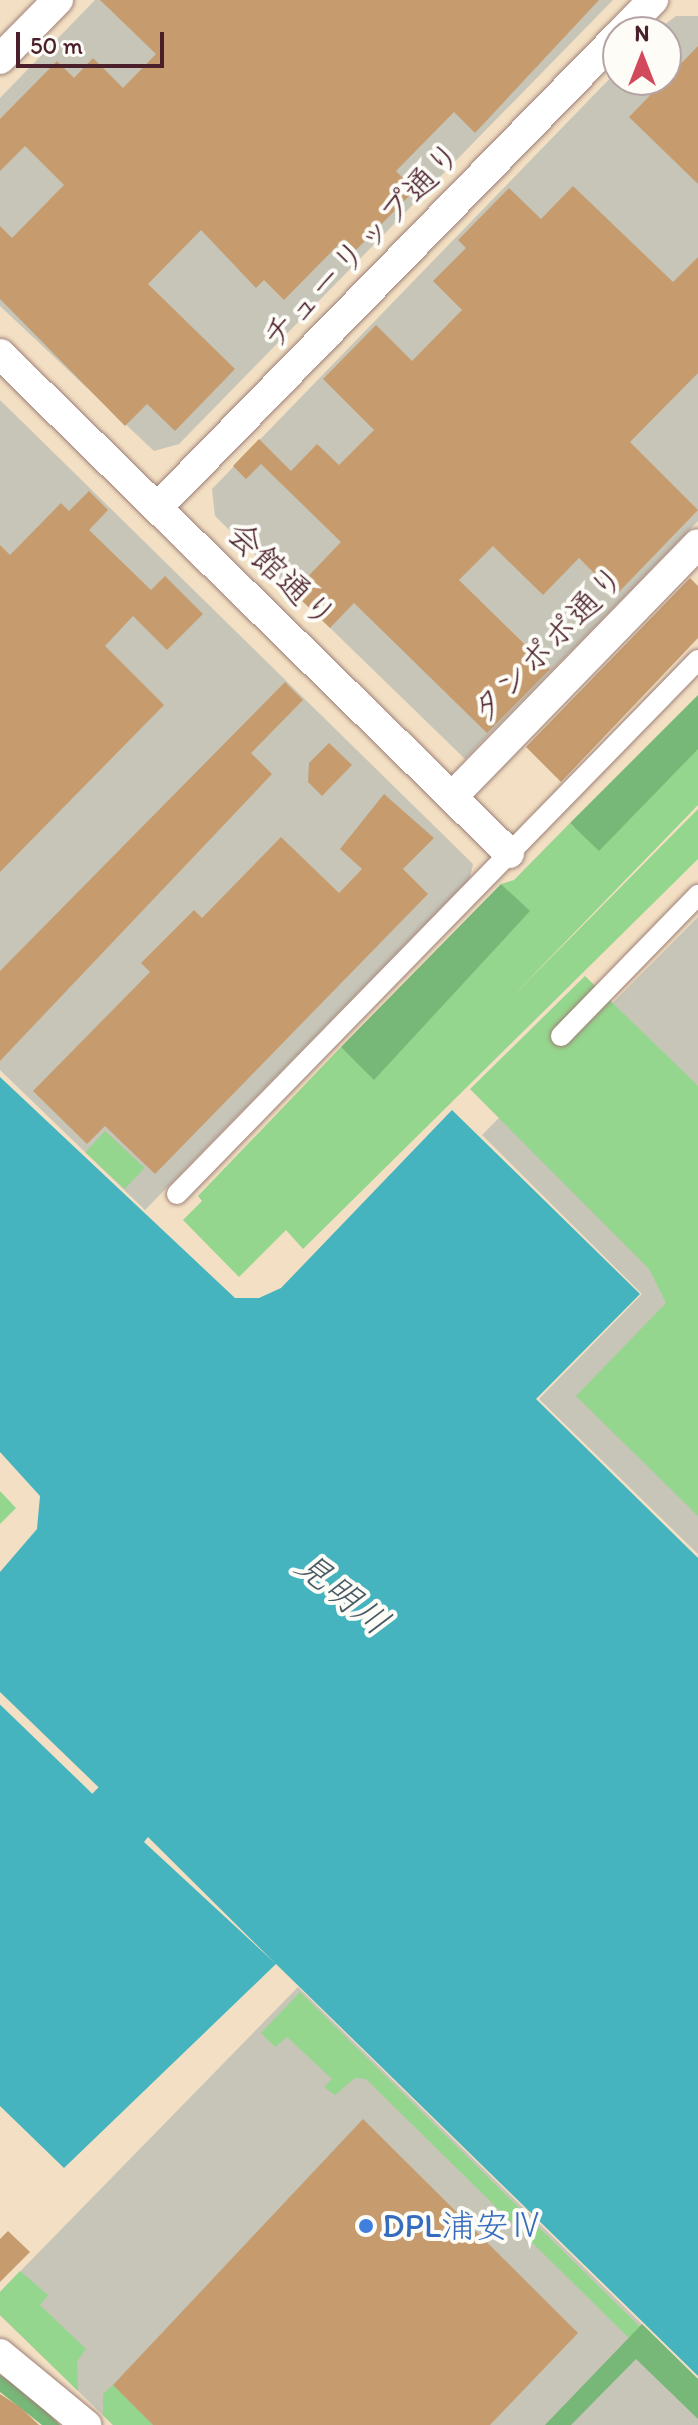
<!DOCTYPE html>
<html>
<head>
<meta charset="utf-8">
<style>
	body { margin:0 }
	#map { position:relative; width:698px; height:2425px; overflow:hidden; background:#f3e0c4; font-family:Itim,"Klee One",sans-serif }
	div>[style] { position:absolute }
	.industrial>* { inset:0; background:#c6c5b8 }
	.green>* { inset:0; background:#94d68d; transform-origin:0 0 }
	.forest>* { inset:0; background:#77b778 }
	.water>* { inset:0; background:#45b4be }
	.pier>* { inset:0; background:#f3e0c4; transform-origin:0 0 }
	.building>* { inset:0; background:#c69c6e }
	.roads { filter:drop-shadow(0 0 2px #9e8078) drop-shadow(0 0 2px #9e8078) }
	.street>* { height:20px; margin:-10px; padding:0 10px; transform-origin:10px; border-radius:10px; background:#fff }
	.secondary>* { height:30px; margin:-15px; padding:0 15px; transform-origin:15px; border-radius:15px; background:#fff }
	.dots>* { width:22px; height:22px; translate:-50% -50%; box-sizing:border-box; border:4px solid #fdfcf7; border-radius:50% }
	span { translate:-50% -50%; white-space:nowrap; text-align:center; line-height:1.15; -webkit-text-stroke:8px #fdfcf7; paint-order:stroke }
	.street-label { font-size:34px; color:#4a1f2b }
	.shop-label { font-size:34px; color:#366cbe }
	.left { translate:0 -50%; text-align:left }
	.water-label { font-size:36px; color:#485b66; font-style:italic }
	.north { position:absolute; left:602px; top:16px; width:80px; height:80px; box-sizing:border-box; background:#fdfcf7; border:2px solid #b5a4a5; border-radius:50%; rotate:0deg; font-size:22px; font-weight:700; line-height:32px; text-align:center; color:#4a1f2b }
	.north::after { content:''; display:block; margin:auto; width:28px; height:36px; background:#d1495b; clip-path:polygon(50% 0,100% 100%,50% 72%,0 100%) }
	.scale { position:absolute; left:16px; top:32px; width:148px; height:36px; box-sizing:border-box; border:4px solid #4a1f2b; border-top:0; padding-left:10px; font-size:24px; line-height:28px; white-space:nowrap; color:#4a1f2b; -webkit-text-stroke:6px #fdfcf7; paint-order:stroke }
</style>
</head>
<body>
<div id="map">
	<div class="industrial">
		<div style="clip-path:polygon(95px 0,613px 0,179px 444px,154px 451px,0 306px,0 98px)"></div>
		<div style="clip-path:polygon(676px 16px,698px 16px,698px 521px,465px 759px,215px 516px,212px 489px,618px 70px,618px 80px,666px 80px,666px 32px,655px 32px)"></div>
		<div style="clip-path:polygon(0 400px,473px 864px,470px 878px,145px 1210px,0 1070px)"></div>
		<div style="clip-path:polygon(698px 917px,698px 1554px,539px 1399px,642px 1294px,482px 1135px)"></div>
		<div style="clip-path:polygon(298px 1987px,698px 2379px,698px 2425px,113px 2425px,0 2315px,0 2292px)"></div>
	</div>
	<div class="green">
		<div style="clip-path:polygon(698px 704px,698px 805px,509px 1000px,698px 809px,698px 859px,303px 1249px,286px 1230px,239px 1277px,183px 1220px,202px 1201px,198px 1196px,341px 1047px,349px 1054px,510px 893px,501px 884px,514px 880px,570px 823px,574px 827px)"></div>
		<div style="clip-path:polygon(585px 976px,698px 1086px,698px 1516px,576px 1396px,666px 1303px,649px 1269px,470px 1089px)"></div>
		<div style="left:105px;top:1131px;width:54px;height:29px;rotate:43deg"></div>
		<div style="clip-path:polygon(0 1491px,16px 1508px,0 1524px)"></div>
		<div style="clip-path:polygon(300px 1992px,640px 2327px,629px 2338px,366px 2079px,355px 2078px,335px 2095px,324px 2087px,332px 2079px,287px 2037px,275px 2047px,261px 2033px)"></div>
		<div style="clip-path:polygon(20px 2271px,48px 2295px,40px 2305px,86px 2349px,77px 2361px,78px 2391px,0 2315px,0 2292px)"></div>
		<div style="clip-path:polygon(113px 2385px,153px 2425px,113px 2425px,103px 2415px,103px 2394px)"></div>
	</div>
	<div class="forest">
		<div style="clip-path:polygon(698px 695px,698px 749px,599px 851px,570px 823px)"></div>
		<div style="clip-path:polygon(501px 884px,530px 911px,374px 1080px,341px 1047px)"></div>
		<div style="clip-path:polygon(642px 2324px,698px 2379px,698px 2419px,636px 2359px,571px 2425px,545px 2425px)"></div>
		<div style="clip-path:polygon(0 2375px,24px 2390px,60px 2425px,42px 2425px,0 2392px)"></div>
	</div>
	<div class="water">
		<div style="clip-path:polygon(0 1077px,235px 1298px,259px 1298px,281px 1288px,452px 1110px,640px 1294px,536px 1399px,698px 1558px,698px 2376px,276px 1964px,64px 2168px,0 2106px,0 1572px,37px 1529px,40px 1496px,0 1452px)"></div>
	</div>
	<div class="pier">
		<div style="left:0;top:1692px;width:137px;height:9px;rotate:44deg"></div>
		<div style="clip-path:polygon(148px 1837px,276px 1964px,144px 1842px)"></div>
	</div>
	<div class="building">
		<div style="clip-path:polygon(100px 0,599px 0,475px 133px,454px 112px,396px 171px,415px 190px,356px 250px,344px 239px,284px 300px,264px 280px,256px 288px,201px 230px,148px 284px,235px 369px,175px 431px,147px 404px,125px 426px,0 299px,0 226px,12px 238px,64px 185px,25px 146px,0 171px,0 119px,57px 61px,74px 78px,93px 58px,123px 88px,156px 54px)"></div>
		<div style="clip-path:polygon(698px 46px,698px 184px,629px 117px)"></div>
		<div style="clip-path:polygon(573px 186px,673px 282px,698px 257px,698px 373px,630px 442px,698px 510px,616px 595px,579px 558px,543px 595px,493px 546px,459px 580px,550px 669px,487px 733px,354px 603px,330px 628px,293px 592px,341px 542px,261px 464px,246px 479px,233px 466px,259px 439px,291px 471px,317px 444px,339px 465px,374px 430px,323px 379px,376px 325px,412px 361px,462px 310px,433px 281px,466px 248px,458px 240px,509px 188px,541px 219px)"></div>
		<div style="clip-path:polygon(89px 491px,108px 510px,89px 530px,151px 590px,165px 576px,203px 614px,167px 650px,133px 616px,105px 646px,164px 705px,0 872px,0 545px,10px 555px,61px 503px,69px 511px)"></div>
		<div style="clip-path:polygon(690px 578px,698px 586px,698px 638px,561px 782px,526px 747px)"></div>
		<div style="clip-path:polygon(285px 682px,303px 700px,251px 753px,272px 774px,0 1061px,0 971px)"></div>
		<div style="clip-path:polygon(329px 743px,352px 765px,322px 796px,308px 782px,309px 763px)"></div>
		<div style="clip-path:polygon(384px 794px,434px 838px,403px 869px,428px 894px,155px 1174px,105px 1126px,87px 1144px,33px 1091px,150px 972px,141px 963px,194px 910px,202px 918px,281px 837px,339px 893px,362px 869px,340px 849px)"></div>
		<div style="clip-path:polygon(363px 2119px,578px 2333px,490px 2425px,153px 2425px,113px 2385px)"></div>
		<div style="clip-path:polygon(8px 2231px,30px 2252px,0 2282px,0 2239px)"></div>
		<div style="clip-path:polygon(0 2394px,20px 2407px,39px 2425px,0 2425px)"></div>
	</div>
	<div class="roads">
		<div class="street">
			<div style="left:561px;top:1036px;width:197px;rotate:-45.8deg"></div>
			<div style="left:177px;top:1194px;width:746px;rotate:-45.71deg"></div>
		</div>
		<div class="secondary">
			<div style="left:622px;top:32px;width:45px;rotate:-45.9deg"></div>
			<div style="left:0;top:59px;width:83px;rotate:-45.5deg"></div>
			<div style="left:0;top:354px;width:713px;rotate:44.43deg"></div>
			<div style="left:158px;top:507px;width:658px;rotate:-45.68deg"></div>
			<div style="left:453px;top:796px;width:351px;rotate:-45.8deg"></div>
			<div style="left:0;top:2354px;width:112px;rotate:39.5deg"></div>
		</div>
	</div>
	<div class="dots">
		<div style="left:366px;top:2226px;background:#3f7fe0"></div>
	</div>
	<div class="street-label">
		<span style="left:361px;top:245px;rotate:-46deg">チューリップ通り</span>
		<span style="left:282px;top:575px;rotate:44deg">会館通り</span>
		<span style="left:548px;top:644px;rotate:-46deg">タンポポ通り</span>
	</div>
	<div class="shop-label">
		<span class="left" style="left:382px;top:2226px">DPL浦安Ⅳ</span>
	</div>
	<div class="water-label">
		<span style="left:343px;top:1593px;rotate:39deg">見明川</span>
	</div>
	<div class="north">N</div>
	<div class="scale">50 m</div>
</div>
</body>
</html>
